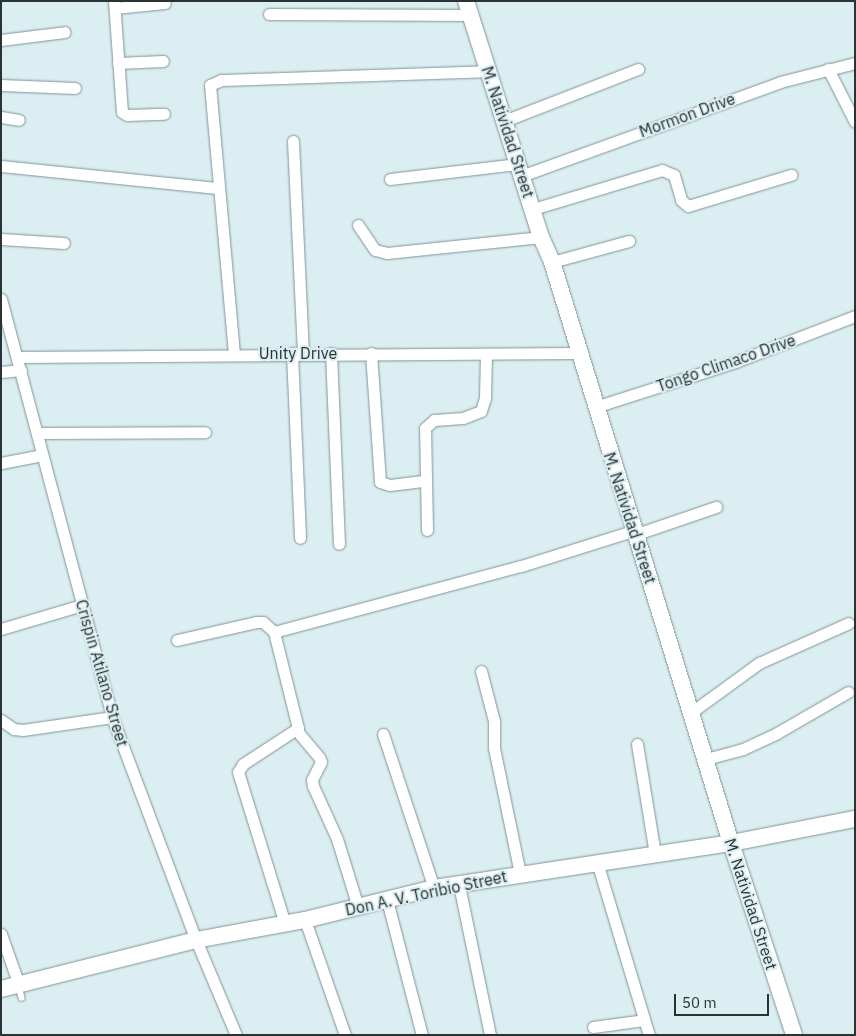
<!DOCTYPE html>
<html>
<head>
<meta charset="utf-8">
<style>
	body { margin:0 }
	#map { position:relative; width:856px; height:1036px; overflow:hidden; background:#dbeef1; font-family:"IBM Plex Sans",sans-serif }
	div>[style] { position:absolute }
	.roads { filter:drop-shadow(0 0 1px #819395) drop-shadow(0 0 1px #819395) }
	.lane>* { height:5.5px; margin:-2.75px; padding:0 2.75px; transform-origin:2.75px; border-radius:2.75px; background:#fff }
	.street>* { height:11px; margin:-5.5px; padding:0 5.5px; transform-origin:5.5px; border-radius:5.5px; background:#fff }
	.secondary>* { height:16px; margin:-8px; padding:0 8px; transform-origin:8px; border-radius:8px; background:#fff }
	span { translate:-50% -50%; white-space:nowrap; text-align:center; line-height:1.15; -webkit-text-stroke:4px #dbeef1; paint-order:stroke }
	.street-label { font-size:16px; color:#2b3233 }
	.frame { position:absolute; inset:0; border:2px solid #2b3233; pointer-events:none }
	.scale { position:absolute; left:674px; top:994px; width:95px; height:22px; box-sizing:border-box; border:2px solid #2b3233; border-top:0; padding-left:6px; font-size:15px; line-height:18px; white-space:nowrap; color:#2b3233; -webkit-text-stroke:4px #dbeef1; paint-order:stroke }
</style>
</head>
<body>
<div id="map">
	<div class="roads">
		<div class="lane">
			<div style="left:19px;top:986px;width:12px;rotate:76deg"></div>
		</div>
		<div class="street">
			<div style="left:114px;top:1px;width:111px;rotate:85.9deg"></div>
			<div style="left:122px;top:112px;width:6px;rotate:31deg"></div>
			<div style="left:127px;top:115px;width:37px;rotate:-2deg"></div>
			<div style="left:115px;top:8px;width:50px;rotate:-5.7deg"></div>
			<div style="left:269px;top:14px;width:202px;rotate:0.3deg"></div>
			<div style="left:1px;top:40px;width:64px;rotate:-7.1deg"></div>
			<div style="left:118px;top:63px;width:45px;rotate:-2.5deg"></div>
			<div style="left:828px;top:69px;width:59px;rotate:63deg"></div>
			<div style="left:1px;top:85px;width:74px;rotate:2.3deg"></div>
			<div style="left:1px;top:117px;width:18px;rotate:9deg"></div>
			<div style="left:504px;top:121px;width:144px;rotate:-21.2deg"></div>
			<div style="left:293px;top:141px;width:212px;rotate:87.3deg"></div>
			<div style="left:1px;top:166px;width:217px;rotate:5.8deg"></div>
			<div style="left:521px;top:176px;width:276px;rotate:-19.9deg"></div>
			<div style="left:780px;top:82px;width:77px;rotate:-14.2deg"></div>
			<div style="left:390px;top:179px;width:129px;rotate:-6.7deg"></div>
			<div style="left:533px;top:209px;width:135px;rotate:-16.8deg"></div>
			<div style="left:662px;top:170px;width:13px;rotate:23deg"></div>
			<div style="left:674px;top:175px;width:26px;rotate:74deg"></div>
			<div style="left:681px;top:200px;width:9px;rotate:41deg"></div>
			<div style="left:688px;top:206px;width:108px;rotate:-16.8deg"></div>
			<div style="left:358px;top:225px;width:30px;rotate:56deg"></div>
			<div style="left:375px;top:250px;width:12px;rotate:14deg"></div>
			<div style="left:387px;top:253px;width:155px;rotate:-5.9deg"></div>
			<div style="left:1px;top:239px;width:63px;rotate:3.6deg"></div>
			<div style="left:552px;top:262px;width:80px;rotate:-15.3deg"></div>
			<div style="left:1px;top:299px;width:432px;rotate:75.1deg"></div>
			<div style="left:112px;top:717px;width:238px;rotate:69.4deg"></div>
			<div style="left:196px;top:940px;width:103px;rotate:67.2deg"></div>
			<div style="left:292px;top:353px;width:185px;rotate:87.5deg"></div>
			<div style="left:331px;top:353px;width:191px;rotate:87.6deg"></div>
			<div style="left:371px;top:353px;width:129px;rotate:86deg"></div>
			<div style="left:380px;top:482px;width:10px;rotate:17deg"></div>
			<div style="left:390px;top:485px;width:35px;rotate:-7deg"></div>
			<div style="left:234px;top:354px;width:270px;rotate:-95.1deg"></div>
			<div style="left:210px;top:85px;width:12px;rotate:-24deg"></div>
			<div style="left:221px;top:80px;width:267px;rotate:-1.9deg"></div>
			<div style="left:18px;top:357px;width:561px;rotate:-0.41deg"></div>
			<div style="left:1px;top:372px;width:20px;rotate:-6deg"></div>
			<div style="left:595px;top:407px;width:150px;rotate:-17.8deg"></div>
			<div style="left:738px;top:361px;width:125px;rotate:-21deg"></div>
			<div style="left:38px;top:433px;width:167px;rotate:-0.3deg"></div>
			<div style="left:1px;top:463px;width:42px;rotate:-11deg"></div>
			<div style="left:427px;top:530px;width:102px;rotate:-91.1deg"></div>
			<div style="left:425px;top:428px;width:12px;rotate:-42deg"></div>
			<div style="left:434px;top:420px;width:29px;rotate:-4deg"></div>
			<div style="left:463px;top:418px;width:19px;rotate:-21deg"></div>
			<div style="left:481px;top:411px;width:14px;rotate:-73deg"></div>
			<div style="left:485px;top:398px;width:44px;rotate:-88.7deg"></div>
			<div style="left:634px;top:535px;width:87px;rotate:-18.9deg"></div>
			<div style="left:1px;top:629px;width:84px;rotate:-16.5deg"></div>
			<div style="left:274px;top:632px;width:256px;rotate:-15deg"></div>
			<div style="left:521px;top:566px;width:117px;rotate:-17.4deg"></div>
			<div style="left:177px;top:640px;width:81px;rotate:-12.8deg"></div>
			<div style="left:256px;top:622px;width:7px"></div>
			<div style="left:263px;top:622px;width:15px;rotate:42deg"></div>
			<div style="left:274px;top:632px;width:99px;rotate:76deg"></div>
			<div style="left:298px;top:728px;width:66px;rotate:146.8deg"></div>
			<div style="left:243px;top:764px;width:9px;rotate:122deg"></div>
			<div style="left:238px;top:772px;width:159px;rotate:72.8deg"></div>
			<div style="left:481px;top:671px;width:52px;rotate:75.4deg"></div>
			<div style="left:494px;top:721px;width:27px;rotate:90deg"></div>
			<div style="left:494px;top:748px;width:129px;rotate:78.3deg"></div>
			<div style="left:693px;top:711px;width:82px;rotate:-36deg"></div>
			<div style="left:759px;top:663px;width:98px;rotate:-24deg"></div>
			<div style="left:1px;top:720px;width:16px;rotate:35deg"></div>
			<div style="left:14px;top:729px;width:9px;rotate:6deg"></div>
			<div style="left:23px;top:730px;width:90px;rotate:-8.3deg"></div>
			<div style="left:297px;top:731px;width:34px;rotate:50deg"></div>
			<div style="left:319px;top:757px;width:5px;rotate:68deg"></div>
			<div style="left:321px;top:762px;width:20px;rotate:117deg"></div>
			<div style="left:312px;top:780px;width:6px;rotate:81deg"></div>
			<div style="left:313px;top:786px;width:58px;rotate:65.6deg"></div>
			<div style="left:337px;top:839px;width:71px;rotate:72.8deg"></div>
			<div style="left:383px;top:734px;width:162px;rotate:71.7deg"></div>
			<div style="left:637px;top:744px;width:111px;rotate:80.7deg"></div>
			<div style="left:706px;top:759px;width:38px;rotate:-15deg"></div>
			<div style="left:743px;top:749px;width:38px;rotate:-25deg"></div>
			<div style="left:777px;top:733px;width:82px;rotate:-30deg"></div>
			<div style="left:597px;top:862px;width:181px;rotate:73.3deg"></div>
			<div style="left:459px;top:885px;width:153px;rotate:78.3deg"></div>
			<div style="left:387px;top:900px;width:139px;rotate:75.5deg"></div>
			<div style="left:305px;top:920px;width:122px;rotate:70.8deg"></div>
			<div style="left:1px;top:934px;width:54px;rotate:70.6deg"></div>
			<div style="left:593px;top:1027px;width:51px;rotate:-7.8deg"></div>
		</div>
		<div class="secondary">
			<div style="left:466px;top:1px;width:248px;rotate:72.4deg"></div>
			<div style="left:541px;top:237px;width:27px;rotate:66deg"></div>
			<div style="left:552px;top:262px;width:608px;rotate:72.88deg"></div>
			<div style="left:731px;top:843px;width:202px;rotate:71.8deg"></div>
			<div style="left:1px;top:989px;width:201px;rotate:-14.1deg"></div>
			<div style="left:196px;top:940px;width:111px;rotate:-10.4deg"></div>
			<div style="left:305px;top:920px;width:133px;rotate:-13.9deg"></div>
			<div style="left:434px;top:888px;width:300px;rotate:-8.6deg"></div>
			<div style="left:731px;top:843px;width:126px;rotate:-11deg"></div>
		</div>
	</div>
	<div class="street-label">
		<span style="left:687px;top:115px;rotate:-20deg">Mormon Drive</span>
		<span style="left:508px;top:132px;rotate:72deg">M. Natividad Street</span>
		<span style="left:298px;top:353px">Unity Drive</span>
		<span style="left:726px;top:363px;rotate:-19deg">Tongo Climaco Drive</span>
		<span style="left:630px;top:518px;rotate:72deg">M. Natividad Street</span>
		<span style="left:102px;top:673px;rotate:74deg">Crispin Atilano Street</span>
		<span style="left:426px;top:893px;rotate:-12deg">Don A. V. Toribio Street</span>
		<span style="left:751px;top:904px;rotate:72deg">M. Natividad Street</span>
	</div>
	<div class="frame"></div>
	<div class="scale">50 m</div>
</div>
</body>
</html>
